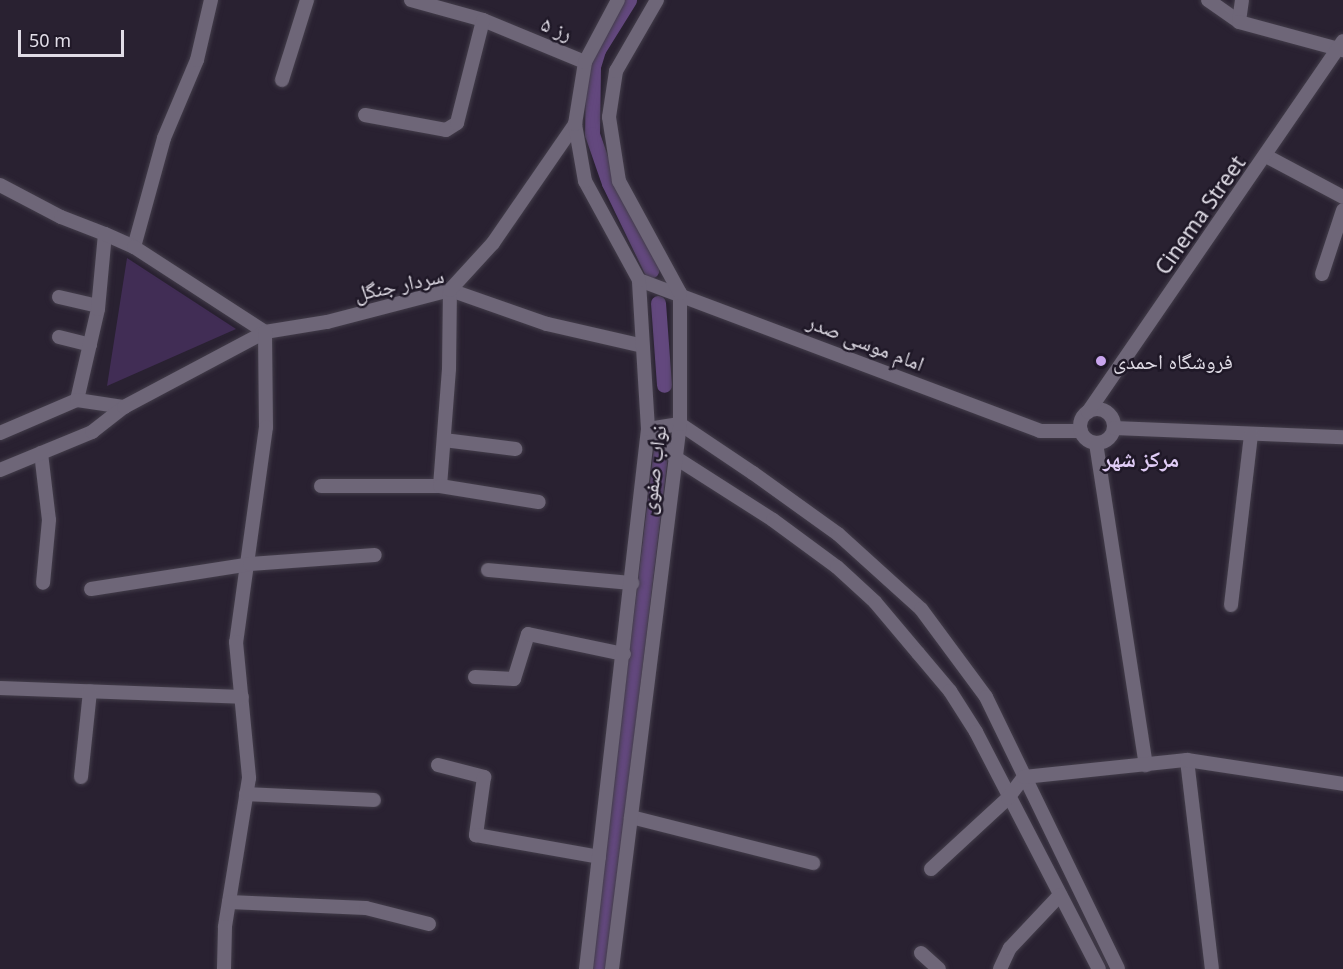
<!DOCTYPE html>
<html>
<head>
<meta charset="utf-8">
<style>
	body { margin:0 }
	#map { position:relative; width:1343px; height:969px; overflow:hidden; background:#292131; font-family:"Noto Sans","Noto Naskh Arabic",sans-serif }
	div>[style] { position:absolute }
	.green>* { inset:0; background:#412d55 }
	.canal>* { height:15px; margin:-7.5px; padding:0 7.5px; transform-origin:7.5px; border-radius:7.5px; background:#63487e }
	.roads { filter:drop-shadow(0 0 2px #433d4a) drop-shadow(0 0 2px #433d4a) }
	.minor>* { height:14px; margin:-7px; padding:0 7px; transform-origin:7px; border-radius:7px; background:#6e6678 }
	.minor>.ring { margin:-7px; padding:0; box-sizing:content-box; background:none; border:14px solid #6e6678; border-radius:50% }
	.dots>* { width:16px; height:16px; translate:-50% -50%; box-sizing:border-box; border:3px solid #1f1827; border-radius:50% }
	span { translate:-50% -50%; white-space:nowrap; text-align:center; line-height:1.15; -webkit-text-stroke:5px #1f1827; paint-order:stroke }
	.street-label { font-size:21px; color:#e1dde7 }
	.poi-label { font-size:21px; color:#e1dde7 }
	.left { translate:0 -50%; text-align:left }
	.neighbourhood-label { font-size:22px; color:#e0ccf6; font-weight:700 }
	.scale { position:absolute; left:18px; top:30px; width:106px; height:27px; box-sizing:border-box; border:3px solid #e1dde7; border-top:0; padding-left:8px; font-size:18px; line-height:21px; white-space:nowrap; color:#e1dde7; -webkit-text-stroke:4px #1f1827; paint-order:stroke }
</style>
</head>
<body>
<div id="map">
	<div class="green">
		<div style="clip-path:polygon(127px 258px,236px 329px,107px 386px)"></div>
	</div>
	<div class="canal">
		<div style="left:629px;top:0;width:59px;rotate:121.8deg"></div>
		<div style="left:598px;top:50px;width:17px;rotate:107deg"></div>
		<div style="left:593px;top:66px;width:68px;rotate:90.8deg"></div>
		<div style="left:592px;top:134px;width:52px;rotate:70.9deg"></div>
		<div style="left:609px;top:183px;width:97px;rotate:64.2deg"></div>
		<div style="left:658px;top:303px;width:82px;rotate:85.8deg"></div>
		<div style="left:598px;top:969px;width:534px;rotate:-83.11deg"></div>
	</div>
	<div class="roads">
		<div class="minor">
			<div style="left:411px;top:0;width:75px;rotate:15.5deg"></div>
			<div style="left:483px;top:20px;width:110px;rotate:22.4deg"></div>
			<div style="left:1208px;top:0;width:38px;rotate:35deg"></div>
			<div style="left:1242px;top:0;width:22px;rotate:98deg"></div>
			<div style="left:1239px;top:22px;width:108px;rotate:15.1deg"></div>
			<div style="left:282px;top:80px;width:84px;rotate:-72.6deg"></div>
			<div style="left:365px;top:115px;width:82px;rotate:10.5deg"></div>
			<div style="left:446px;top:130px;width:13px;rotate:-32deg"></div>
			<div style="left:457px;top:123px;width:106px;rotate:-75.8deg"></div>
			<div style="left:1266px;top:156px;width:87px;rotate:28deg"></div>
			<div style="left:0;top:185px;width:69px;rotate:27.7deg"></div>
			<div style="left:61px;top:217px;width:47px;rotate:21.1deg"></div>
			<div style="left:134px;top:247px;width:113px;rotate:-74.6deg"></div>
			<div style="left:164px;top:138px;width:85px;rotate:-67.1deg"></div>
			<div style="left:197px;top:60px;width:62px;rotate:-76.9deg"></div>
			<div style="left:1322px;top:274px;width:67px;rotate:-71.8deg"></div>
			<div style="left:639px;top:280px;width:428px;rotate:20.6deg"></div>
			<div style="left:1040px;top:431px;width:41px"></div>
			<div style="left:59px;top:297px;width:40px;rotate:13deg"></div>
			<div style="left:59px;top:337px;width:32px;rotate:14deg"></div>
			<div style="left:77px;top:400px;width:93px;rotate:-77deg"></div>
			<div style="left:98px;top:309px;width:75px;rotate:-84.7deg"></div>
			<div style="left:105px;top:234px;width:32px;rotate:24deg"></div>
			<div style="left:134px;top:247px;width:156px;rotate:33deg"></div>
			<div style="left:265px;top:332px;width:63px;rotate:-9.2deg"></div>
			<div style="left:327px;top:322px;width:127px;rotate:-14.6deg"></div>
			<div style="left:450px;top:290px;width:103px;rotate:19.3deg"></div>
			<div style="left:547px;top:324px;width:98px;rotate:12.9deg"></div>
			<div class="ring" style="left:1080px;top:409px;width:20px;height:20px"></div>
			<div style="left:1088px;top:412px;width:450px;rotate:-55.5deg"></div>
			<div style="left:1114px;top:428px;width:229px;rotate:2.3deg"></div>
			<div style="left:648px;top:429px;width:32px;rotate:-9deg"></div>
			<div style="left:680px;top:424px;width:88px;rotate:33.9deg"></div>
			<div style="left:753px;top:473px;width:105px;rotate:35.7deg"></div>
			<div style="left:838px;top:534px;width:112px;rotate:42.1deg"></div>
			<div style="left:921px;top:609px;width:109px;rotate:53.5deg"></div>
			<div style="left:986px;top:697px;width:302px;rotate:64.1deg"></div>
			<div style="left:648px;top:429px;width:40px;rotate:46deg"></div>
			<div style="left:676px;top:458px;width:115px;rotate:32.6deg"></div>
			<div style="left:773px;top:520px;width:79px;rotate:36.3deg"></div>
			<div style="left:837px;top:567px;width:52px;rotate:42.6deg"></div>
			<div style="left:875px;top:602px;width:67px;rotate:49.9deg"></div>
			<div style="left:918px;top:653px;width:50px;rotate:49.9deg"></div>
			<div style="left:950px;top:691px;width:49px;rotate:57.6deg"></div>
			<div style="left:976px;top:732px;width:267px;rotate:62.6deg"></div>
			<div style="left:0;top:433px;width:84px;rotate:-23.2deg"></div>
			<div style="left:77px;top:400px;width:48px;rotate:8.5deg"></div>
			<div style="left:444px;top:440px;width:72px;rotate:7.2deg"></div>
			<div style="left:1096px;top:443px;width:326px;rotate:81.2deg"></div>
			<div style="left:41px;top:453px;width:67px;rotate:83.2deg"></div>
			<div style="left:49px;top:520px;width:63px;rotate:95.4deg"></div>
			<div style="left:0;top:470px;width:100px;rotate:-22.4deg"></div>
			<div style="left:92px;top:432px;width:41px;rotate:-38deg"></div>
			<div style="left:124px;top:407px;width:160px;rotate:-28deg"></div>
			<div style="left:265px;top:332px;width:95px;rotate:89.4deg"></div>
			<div style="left:266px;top:427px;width:217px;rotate:97.9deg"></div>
			<div style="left:236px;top:642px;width:137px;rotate:84.5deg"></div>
			<div style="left:249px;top:778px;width:151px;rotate:99.2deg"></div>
			<div style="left:225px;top:927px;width:42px;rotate:91.4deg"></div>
			<div style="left:321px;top:486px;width:119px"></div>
			<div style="left:440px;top:486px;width:117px;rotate:-85.6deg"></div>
			<div style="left:449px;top:369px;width:79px;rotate:-89.3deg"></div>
			<div style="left:450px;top:290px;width:64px;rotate:-47.5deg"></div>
			<div style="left:493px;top:243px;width:145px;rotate:-55.4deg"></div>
			<div style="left:440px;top:486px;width:100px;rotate:9.2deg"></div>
			<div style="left:488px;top:570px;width:145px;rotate:5.2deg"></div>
			<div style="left:91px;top:589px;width:161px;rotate:-8.9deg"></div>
			<div style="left:250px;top:564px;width:125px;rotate:-4.1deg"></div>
			<div style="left:1231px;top:605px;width:171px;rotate:-83.3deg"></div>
			<div style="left:475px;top:677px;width:39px;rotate:3deg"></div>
			<div style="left:514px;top:679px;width:47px;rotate:-72.7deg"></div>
			<div style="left:528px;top:634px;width:98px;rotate:11.8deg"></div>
			<div style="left:0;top:688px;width:242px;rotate:2.1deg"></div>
			<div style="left:1187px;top:760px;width:210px;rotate:83.2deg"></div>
			<div style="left:438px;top:765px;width:48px;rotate:14.6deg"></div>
			<div style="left:484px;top:777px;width:59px;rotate:97.9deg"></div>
			<div style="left:476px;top:835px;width:125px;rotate:10.1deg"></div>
			<div style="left:81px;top:777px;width:86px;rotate:-84deg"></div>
			<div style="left:246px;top:794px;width:128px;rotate:2.7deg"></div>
			<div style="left:631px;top:817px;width:188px;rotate:14.2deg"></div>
			<div style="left:931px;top:869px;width:105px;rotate:-42.7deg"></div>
			<div style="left:1008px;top:798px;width:26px;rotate:-53deg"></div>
			<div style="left:1024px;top:777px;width:164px;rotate:-6deg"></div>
			<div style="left:1187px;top:760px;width:158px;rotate:8.7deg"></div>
			<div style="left:229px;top:902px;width:137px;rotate:2.5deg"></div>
			<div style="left:366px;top:908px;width:65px;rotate:14.3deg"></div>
			<div style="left:921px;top:953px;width:24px;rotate:42deg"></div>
			<div style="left:586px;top:969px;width:544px;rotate:-83.45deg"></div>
			<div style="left:648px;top:429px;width:149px;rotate:-93.5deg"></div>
			<div style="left:639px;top:280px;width:113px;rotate:-118.6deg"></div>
			<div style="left:585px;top:181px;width:58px;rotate:-100deg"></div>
			<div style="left:575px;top:124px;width:63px;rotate:-80.8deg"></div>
			<div style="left:585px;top:62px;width:70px;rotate:-62deg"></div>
			<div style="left:612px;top:969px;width:549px;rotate:-82.89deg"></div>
			<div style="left:680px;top:424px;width:131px;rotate:-90deg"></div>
			<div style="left:680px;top:293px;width:128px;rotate:-118.6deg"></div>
			<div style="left:619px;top:181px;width:65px;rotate:-98.9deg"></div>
			<div style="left:609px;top:117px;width:47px;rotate:-81.3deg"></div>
			<div style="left:616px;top:71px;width:82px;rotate:-60deg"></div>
			<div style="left:1000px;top:969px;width:23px;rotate:-65deg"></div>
			<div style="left:1010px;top:948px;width:73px;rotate:-46.7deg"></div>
		</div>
	</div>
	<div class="dots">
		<div style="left:1101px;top:361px;background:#c9a5ee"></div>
	</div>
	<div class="street-label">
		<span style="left:557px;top:28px;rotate:22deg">رز ۵</span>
		<span style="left:1200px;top:215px;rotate:-55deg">Cinema Street</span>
		<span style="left:399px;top:284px;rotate:-12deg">سردار جنگل</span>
		<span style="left:866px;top:342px;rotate:21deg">امام موسی صدر</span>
		<span style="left:653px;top:470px;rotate:-83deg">نواب صفوی</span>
	</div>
	<div class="poi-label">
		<span class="left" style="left:1113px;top:361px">فروشگاه احمدی</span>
	</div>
	<div class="neighbourhood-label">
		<span style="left:1141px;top:459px">مرکز شهر</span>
	</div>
	<div class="scale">50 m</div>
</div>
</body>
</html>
